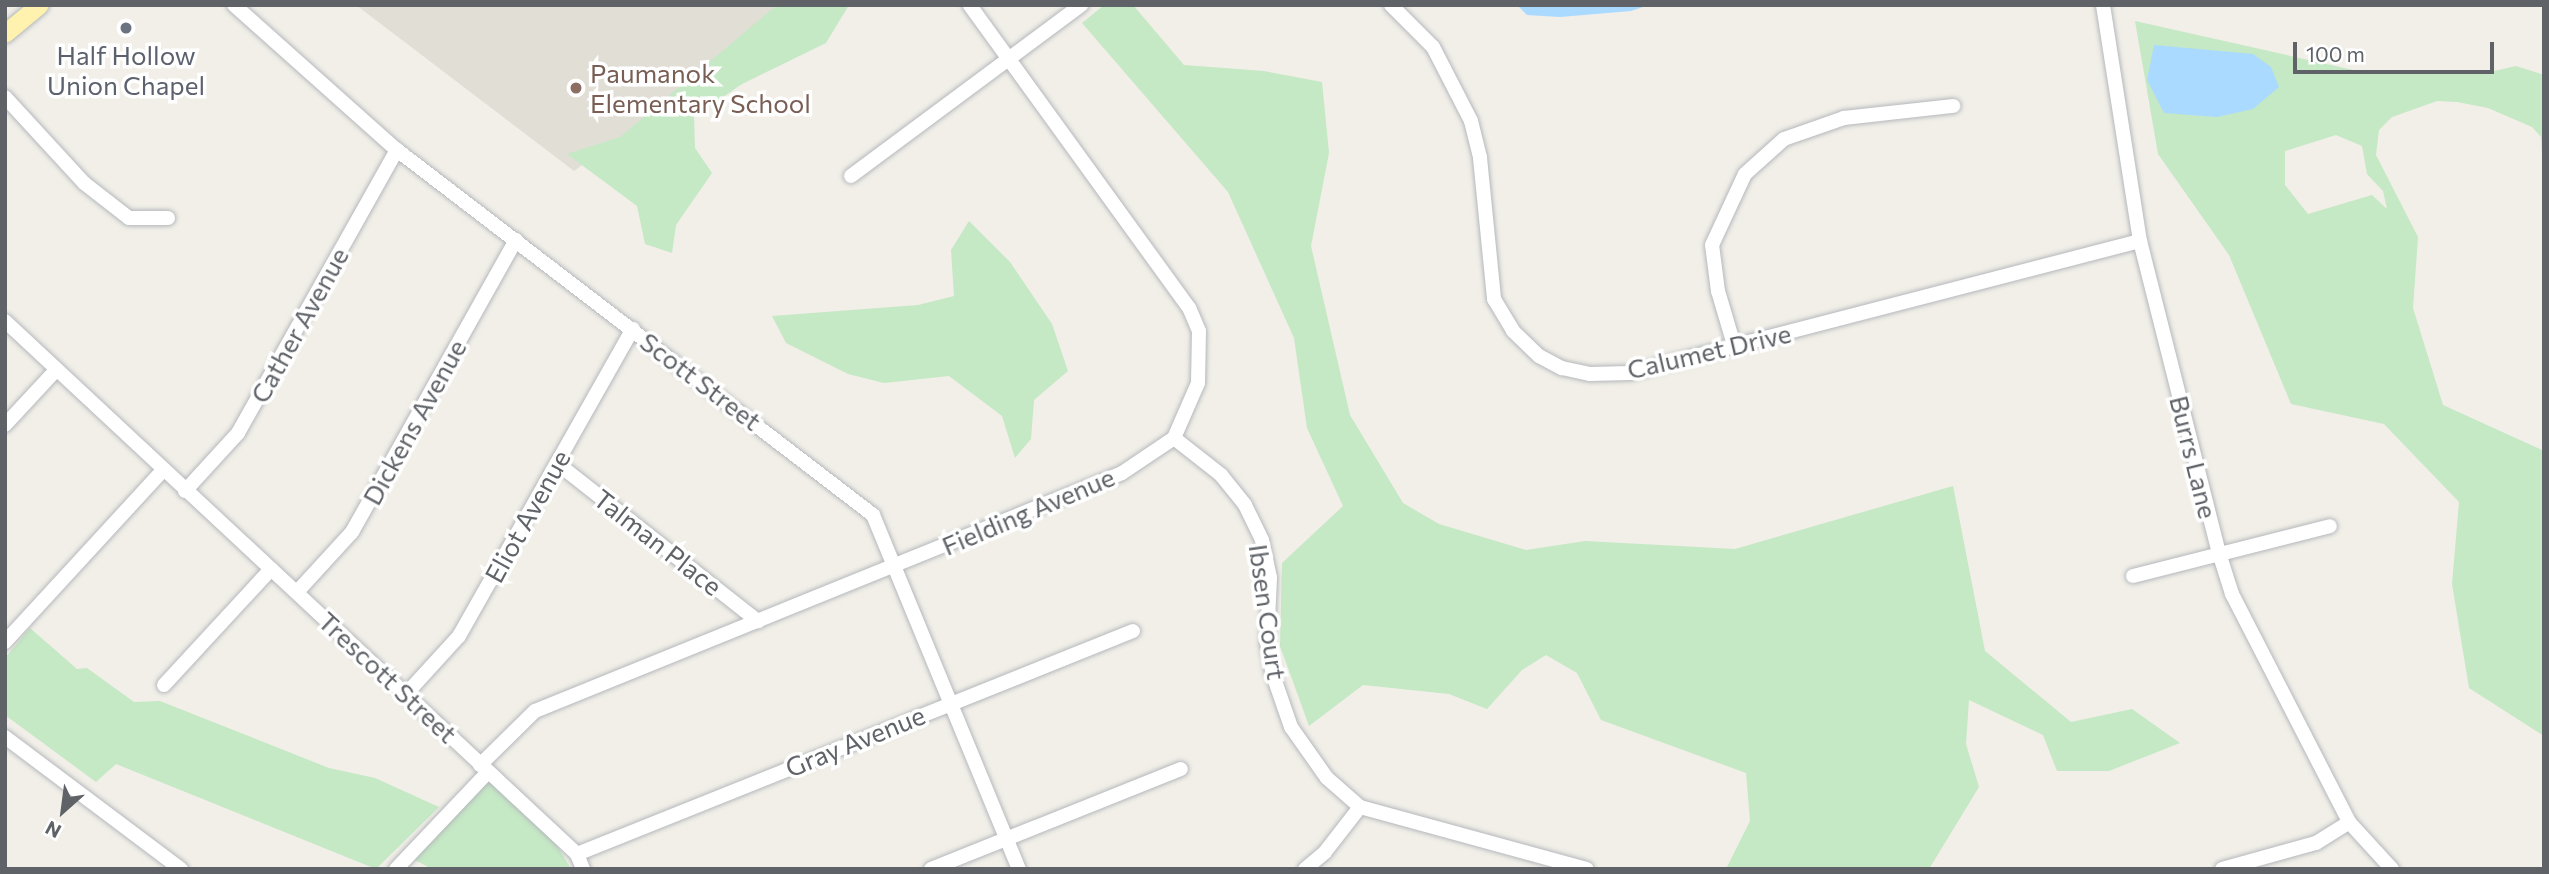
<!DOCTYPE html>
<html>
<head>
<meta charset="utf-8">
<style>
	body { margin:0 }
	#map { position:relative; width:2549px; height:874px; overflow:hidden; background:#f1efe8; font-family:Commissioner,sans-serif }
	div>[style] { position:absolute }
	.education>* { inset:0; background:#e1ded6 }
	.green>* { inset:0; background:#c5e8c5 }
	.water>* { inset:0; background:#aadaff }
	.roads { filter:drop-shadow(0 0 2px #b5b8bc) drop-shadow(0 0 2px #b5b8bc) }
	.minor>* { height:14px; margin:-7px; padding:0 7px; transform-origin:7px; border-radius:7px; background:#fff }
	.major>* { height:18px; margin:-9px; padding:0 9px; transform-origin:9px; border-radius:9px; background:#fff2af }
	.dots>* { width:19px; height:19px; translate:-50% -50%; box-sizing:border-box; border:4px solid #fff; border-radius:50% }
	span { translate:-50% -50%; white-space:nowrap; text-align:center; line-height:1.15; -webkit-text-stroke:7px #fff; paint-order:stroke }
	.worship-label { font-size:26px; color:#5b616d }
	.education-label { font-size:26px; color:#785e54 }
	.left { translate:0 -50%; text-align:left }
	.street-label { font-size:26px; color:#5f6368 }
	.frame { position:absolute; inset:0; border:7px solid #5f6368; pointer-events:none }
	.north { position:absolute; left:28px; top:776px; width:70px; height:70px; -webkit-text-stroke:5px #fff; paint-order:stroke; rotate:208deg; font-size:19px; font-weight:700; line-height:28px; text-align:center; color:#5f6368 }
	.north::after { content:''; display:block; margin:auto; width:24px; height:32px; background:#5f6368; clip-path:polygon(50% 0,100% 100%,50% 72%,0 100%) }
	.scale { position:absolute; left:2293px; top:42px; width:201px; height:32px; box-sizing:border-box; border:4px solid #5f6368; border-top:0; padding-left:9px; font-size:21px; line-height:24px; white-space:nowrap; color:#5f6368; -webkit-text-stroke:5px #fff; paint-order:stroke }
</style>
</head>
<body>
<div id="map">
	<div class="education">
		<div style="clip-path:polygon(356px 5px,801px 5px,574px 171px)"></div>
	</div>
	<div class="green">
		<div style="clip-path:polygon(777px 5px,849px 5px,826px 43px,742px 84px,694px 117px,695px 148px,712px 173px,676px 225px,672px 253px,645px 244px,637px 206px,567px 154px,620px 137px)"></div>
		<div style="clip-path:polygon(1104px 5px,1133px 5px,1184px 65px,1264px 71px,1322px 82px,1329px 153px,1311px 246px,1350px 415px,1403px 503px,1439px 524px,1526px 550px,1585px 541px,1735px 549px,1953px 486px,1985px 651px,2071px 722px,2132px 709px,2180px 743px,2109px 771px,2057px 771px,2043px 735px,1969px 700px,1966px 744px,1979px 787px,1929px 869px,1726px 869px,1750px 821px,1746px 773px,1601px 720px,1577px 673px,1546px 655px,1522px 670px,1487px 709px,1449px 694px,1363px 685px,1309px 726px,1280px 646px,1282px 563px,1343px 506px,1307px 428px,1294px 338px,1228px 192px,1082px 23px)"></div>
		<div style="clip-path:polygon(evenodd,2135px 21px,2362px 72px,2490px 72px,2516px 66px,2544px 75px,2544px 175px,2543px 177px,2541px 137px,2532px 127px,2488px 108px,2457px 102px,2437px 101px,2392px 117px,2379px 130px,2376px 155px,2418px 237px,2413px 308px,2443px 405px,2544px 451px,2544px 736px,2469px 688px,2452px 584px,2459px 502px,2384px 424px,2291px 404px,2229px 255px,2158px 154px,2135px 21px,2336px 135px,2362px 146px,2367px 174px,2383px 191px,2387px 209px,2372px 195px,2308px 214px,2285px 185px,2285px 151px,2336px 135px)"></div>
		<div style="clip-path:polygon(969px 221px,1010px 262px,1052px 324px,1068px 371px,1034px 400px,1031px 439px,1015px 458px,1002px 416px,949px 376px,884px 383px,848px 374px,786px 343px,772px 316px,918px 305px,954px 296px,951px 250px)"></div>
		<div style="clip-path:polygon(30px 628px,77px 669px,87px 668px,134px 702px,160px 701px,329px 768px,375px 778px,439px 807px,376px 869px,116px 764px,96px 782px,5px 715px,5px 658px)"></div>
		<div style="clip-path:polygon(486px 778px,555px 842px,571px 869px,432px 869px,415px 860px)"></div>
	</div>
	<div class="water">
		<div style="clip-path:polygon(1517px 5px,1649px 5px,1631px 11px,1560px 17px,1527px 15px)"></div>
		<div style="clip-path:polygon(2154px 45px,2253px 54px,2271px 67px,2279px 87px,2253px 109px,2217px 117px,2164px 113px,2147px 80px)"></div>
	</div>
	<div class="roads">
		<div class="minor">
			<div style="left:234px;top:5px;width:218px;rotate:41.7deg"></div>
			<div style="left:397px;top:150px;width:600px;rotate:37.48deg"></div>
			<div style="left:873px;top:515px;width:383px;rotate:67.6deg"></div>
			<div style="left:1391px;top:5px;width:59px;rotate:45deg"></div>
			<div style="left:1433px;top:47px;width:83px;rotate:62.8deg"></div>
			<div style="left:1471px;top:121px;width:38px;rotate:76deg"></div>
			<div style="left:1480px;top:158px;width:142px;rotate:84.3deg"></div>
			<div style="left:1494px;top:299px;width:37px;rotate:59deg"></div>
			<div style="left:1513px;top:331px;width:36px;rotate:44deg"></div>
			<div style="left:1539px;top:356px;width:26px;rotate:28deg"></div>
			<div style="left:1562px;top:368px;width:29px;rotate:12deg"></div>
			<div style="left:1590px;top:374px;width:40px;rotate:-1.4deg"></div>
			<div style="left:1630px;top:373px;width:527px;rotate:-14.51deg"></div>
			<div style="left:2103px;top:5px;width:239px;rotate:81.1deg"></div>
			<div style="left:2140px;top:241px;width:322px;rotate:75.8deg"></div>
			<div style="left:2219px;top:553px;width:43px;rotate:72.4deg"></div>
			<div style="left:2232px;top:594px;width:256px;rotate:62.8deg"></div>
			<div style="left:2349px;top:822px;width:64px;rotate:47.5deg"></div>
			<div style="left:5px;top:97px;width:117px;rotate:47.4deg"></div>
			<div style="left:84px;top:183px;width:57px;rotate:37.9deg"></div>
			<div style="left:129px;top:218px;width:39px"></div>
			<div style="left:851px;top:176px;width:287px;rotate:-36.6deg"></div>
			<div style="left:5px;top:321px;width:782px;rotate:42.98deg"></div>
			<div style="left:577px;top:854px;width:16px;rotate:68deg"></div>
			<div style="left:1734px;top:345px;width:56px;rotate:-106.5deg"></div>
			<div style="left:1718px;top:291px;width:46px;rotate:-97.4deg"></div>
			<div style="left:1712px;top:245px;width:78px;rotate:-65.1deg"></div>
			<div style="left:1745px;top:174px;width:52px;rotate:-41.9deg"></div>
			<div style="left:1784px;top:139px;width:64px;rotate:-19.3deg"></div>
			<div style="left:1844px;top:118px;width:110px;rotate:-6.3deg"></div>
			<div style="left:5px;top:425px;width:76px;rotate:-47.1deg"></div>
			<div style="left:1174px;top:438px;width:60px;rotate:38.2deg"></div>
			<div style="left:1221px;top:475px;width:38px;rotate:51deg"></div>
			<div style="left:1245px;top:505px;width:39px;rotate:64deg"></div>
			<div style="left:1262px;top:540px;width:39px;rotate:78deg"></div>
			<div style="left:1270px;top:578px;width:64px;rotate:92.7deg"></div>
			<div style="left:1267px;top:642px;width:34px;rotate:80deg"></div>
			<div style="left:1273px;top:675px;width:55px;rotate:70.9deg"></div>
			<div style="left:1291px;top:727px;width:62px;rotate:54.8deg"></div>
			<div style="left:1327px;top:778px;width:44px;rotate:41.3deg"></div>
			<div style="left:1360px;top:807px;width:235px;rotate:15.3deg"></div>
			<div style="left:557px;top:463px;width:256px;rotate:38.2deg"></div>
			<div style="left:185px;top:491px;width:79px;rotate:-47.6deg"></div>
			<div style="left:238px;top:433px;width:325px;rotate:-60.7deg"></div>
			<div style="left:2133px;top:576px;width:203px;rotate:-14.2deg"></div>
			<div style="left:297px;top:592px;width:81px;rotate:-47.5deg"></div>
			<div style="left:352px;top:532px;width:335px;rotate:-60.7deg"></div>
			<div style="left:5px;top:642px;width:234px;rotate:-47.4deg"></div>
			<div style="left:164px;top:685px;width:158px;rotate:-47.3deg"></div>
			<div style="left:407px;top:693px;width:77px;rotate:-47.6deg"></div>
			<div style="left:459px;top:636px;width:353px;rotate:-60.5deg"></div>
			<div style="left:5px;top:737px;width:220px;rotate:36.9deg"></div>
			<div style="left:480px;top:765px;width:77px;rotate:-44.5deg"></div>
			<div style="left:535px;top:711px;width:633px;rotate:-22.07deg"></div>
			<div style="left:1122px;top:473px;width:63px;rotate:-33.9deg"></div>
			<div style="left:1174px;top:438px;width:60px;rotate:-66.4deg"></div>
			<div style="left:1198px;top:383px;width:52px;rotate:-88.9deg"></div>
			<div style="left:1199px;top:331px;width:25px;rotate:-113deg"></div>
			<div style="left:1189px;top:308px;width:374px;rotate:-125.9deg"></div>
			<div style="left:577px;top:854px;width:599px;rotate:-21.85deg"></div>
			<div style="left:396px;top:869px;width:134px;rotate:-46.5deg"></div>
			<div style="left:931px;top:869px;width:269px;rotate:-21.8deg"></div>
			<div style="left:1305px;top:869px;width:26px;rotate:-40deg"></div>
			<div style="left:1325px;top:852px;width:57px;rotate:-52.1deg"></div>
			<div style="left:2222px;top:869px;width:98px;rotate:-15.5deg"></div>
			<div style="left:2316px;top:843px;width:39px;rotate:-32deg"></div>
		</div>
		<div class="major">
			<div style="left:5px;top:34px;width:45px;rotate:-39.6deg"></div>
		</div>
	</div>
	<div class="dots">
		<div style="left:126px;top:28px;background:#6b7280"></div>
		<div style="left:576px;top:88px;background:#8d6e63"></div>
	</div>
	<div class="worship-label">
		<span style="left:126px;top:70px">Half Hollow<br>Union Chapel</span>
	</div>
	<div class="education-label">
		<span class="left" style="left:590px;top:88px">Paumanok<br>Elementary School</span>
	</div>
	<div class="street-label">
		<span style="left:299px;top:325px;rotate:-61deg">Cather Avenue</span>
		<span style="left:1709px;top:351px;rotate:-13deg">Calumet Drive</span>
		<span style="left:701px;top:381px;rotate:37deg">Scott Street</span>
		<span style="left:414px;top:422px;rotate:-61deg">Dickens Avenue</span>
		<span style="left:2194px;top:457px;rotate:76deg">Burrs Lane</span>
		<span style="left:1028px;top:511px;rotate:-23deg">Fielding Avenue</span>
		<span style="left:527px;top:516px;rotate:-61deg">Eliot Avenue</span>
		<span style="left:658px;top:542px;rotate:38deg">Talman Place</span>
		<span style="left:1268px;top:612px;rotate:82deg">Ibsen Court</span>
		<span style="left:388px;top:677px;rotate:43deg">Trescott Street</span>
		<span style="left:855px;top:741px;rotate:-22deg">Gray Avenue</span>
	</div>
	<div class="frame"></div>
	<div class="north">N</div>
	<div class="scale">100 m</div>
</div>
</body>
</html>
